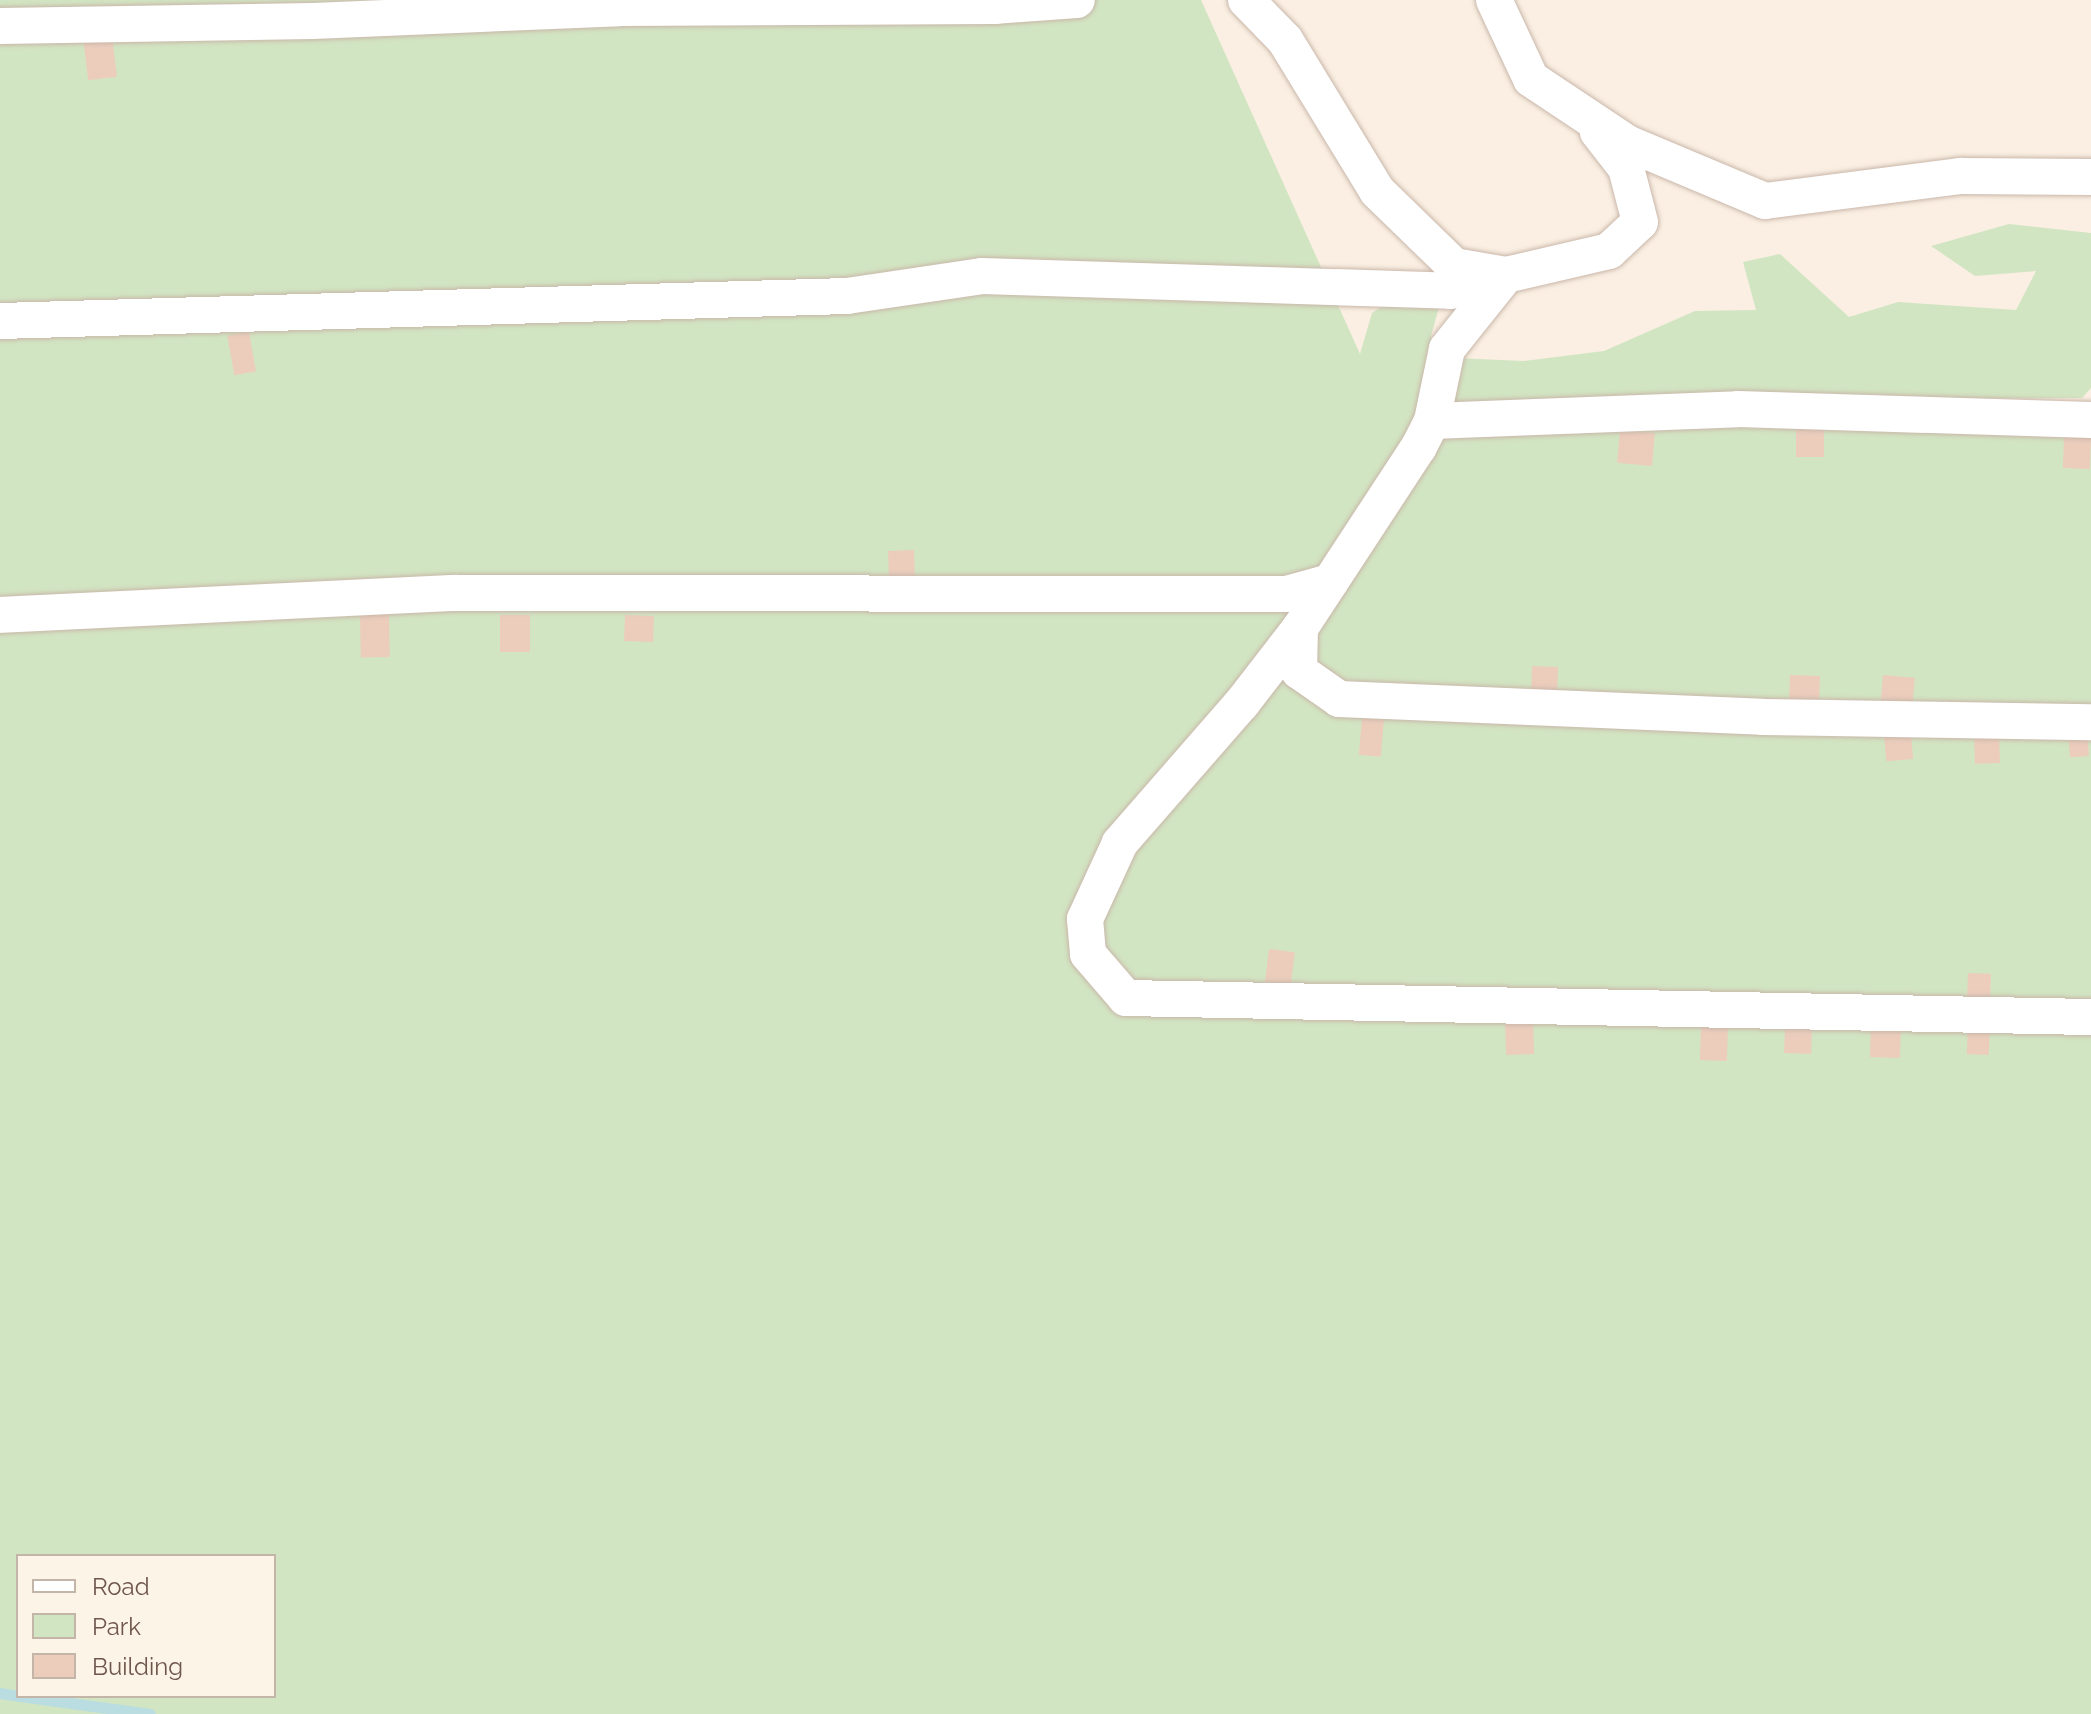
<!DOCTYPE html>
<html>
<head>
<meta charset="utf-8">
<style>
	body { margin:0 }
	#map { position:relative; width:2091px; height:1714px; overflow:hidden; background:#faefe2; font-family:Raleway,sans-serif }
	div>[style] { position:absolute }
	.green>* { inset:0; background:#d2e5c2 }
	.stream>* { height:11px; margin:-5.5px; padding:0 5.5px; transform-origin:5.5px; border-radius:5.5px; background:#b9dde1 }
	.building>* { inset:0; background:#eccdbc; transform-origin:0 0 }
	.roads { filter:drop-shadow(0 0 2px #c9b7aa) drop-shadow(0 0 2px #c9b7aa) }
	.minor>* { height:36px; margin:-18px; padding:0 18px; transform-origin:18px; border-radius:18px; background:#fff }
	span { translate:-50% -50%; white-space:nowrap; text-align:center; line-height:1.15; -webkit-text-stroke:6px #fdf4e8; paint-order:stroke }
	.legend { position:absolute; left:16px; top:1554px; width:260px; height:144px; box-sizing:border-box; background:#fdf4e8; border:2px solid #c4b5a9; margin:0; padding:10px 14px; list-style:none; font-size:24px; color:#6f564b }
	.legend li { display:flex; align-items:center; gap:16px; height:40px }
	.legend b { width:40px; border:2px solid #c4b5a9 }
</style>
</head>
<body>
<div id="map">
	<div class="green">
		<div style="clip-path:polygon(evenodd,0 0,1201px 0,1360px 354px,1372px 313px,1408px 289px,1441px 300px,1431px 336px,1435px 357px,1523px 361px,1604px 351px,1695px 311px,1756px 310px,1743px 262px,1780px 254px,1849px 317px,1898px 302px,2016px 310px,2036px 271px,1975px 276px,1931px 246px,2009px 224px,2091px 233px,2091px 388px,2082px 398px,1867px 399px,2091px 406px,2091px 1714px,0 1714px,0 0,18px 1556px,274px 1556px,274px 1696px,18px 1696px,18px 1556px)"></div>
	</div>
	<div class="stream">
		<div style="left:0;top:1693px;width:18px;rotate:9deg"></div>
		<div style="left:20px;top:1696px;width:131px;rotate:7.9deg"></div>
	</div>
	<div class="building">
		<div style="left:112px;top:36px;width:41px;height:29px;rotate:83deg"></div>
		<div style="left:249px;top:332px;width:40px;height:22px;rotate:80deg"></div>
		<div style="left:1796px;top:428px;width:28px;height:29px"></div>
		<div style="left:1620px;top:430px;width:35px;height:33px;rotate:5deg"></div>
		<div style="left:2064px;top:436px;width:27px;height:32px;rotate:2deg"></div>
		<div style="left:914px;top:550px;width:32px;height:26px;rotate:88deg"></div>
		<div style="left:389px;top:614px;width:43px;height:29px;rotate:89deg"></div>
		<div style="left:500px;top:615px;width:30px;height:37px"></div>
		<div style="left:625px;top:615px;width:29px;height:26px;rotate:2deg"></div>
		<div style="left:1532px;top:666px;width:26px;height:24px;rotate:2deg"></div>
		<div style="left:1790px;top:675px;width:30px;height:25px;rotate:2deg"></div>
		<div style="left:1883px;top:675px;width:32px;height:27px;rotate:5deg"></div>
		<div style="left:1362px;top:718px;width:22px;height:37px;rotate:5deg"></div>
		<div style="left:2087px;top:733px;width:23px;height:19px;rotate:85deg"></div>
		<div style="left:1911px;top:734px;width:25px;height:27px;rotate:85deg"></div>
		<div style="left:1999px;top:734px;width:29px;height:25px;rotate:88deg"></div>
		<div style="left:1269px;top:949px;width:26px;height:33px;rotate:7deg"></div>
		<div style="left:1968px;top:973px;width:23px;height:30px;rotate:2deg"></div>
		<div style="left:1533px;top:1022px;width:32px;height:28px;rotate:88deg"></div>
		<div style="left:1871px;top:1025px;width:30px;height:32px;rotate:2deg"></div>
		<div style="left:1701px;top:1027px;width:27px;height:33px;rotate:2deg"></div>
		<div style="left:1785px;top:1027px;width:27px;height:26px;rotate:2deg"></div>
		<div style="left:1968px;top:1029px;width:22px;height:25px;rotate:3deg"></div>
	</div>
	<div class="roads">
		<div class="minor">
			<div style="left:1246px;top:0;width:56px;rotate:45.7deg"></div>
			<div style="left:1285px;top:40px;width:177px;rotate:58.6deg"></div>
			<div style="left:1377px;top:191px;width:107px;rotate:44.2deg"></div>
			<div style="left:1454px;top:266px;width:53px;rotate:9.8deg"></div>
			<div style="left:1506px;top:275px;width:106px;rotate:-13.1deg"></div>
			<div style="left:1609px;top:251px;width:42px;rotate:-43.1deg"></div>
			<div style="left:1640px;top:222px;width:56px;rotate:-104.5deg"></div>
			<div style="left:1626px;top:168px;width:46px;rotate:-127.9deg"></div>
			<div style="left:1494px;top:0;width:87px;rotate:64.9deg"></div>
			<div style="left:1531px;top:79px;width:115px;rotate:33.7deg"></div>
			<div style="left:1627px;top:143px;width:150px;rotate:22.8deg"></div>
			<div style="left:1765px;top:201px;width:198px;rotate:-7.3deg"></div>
			<div style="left:1961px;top:176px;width:130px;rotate:0.4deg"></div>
			<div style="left:0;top:26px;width:313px;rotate:-0.9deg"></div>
			<div style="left:313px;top:21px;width:307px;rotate:-2.4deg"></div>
			<div style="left:620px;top:8px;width:374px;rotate:-0.3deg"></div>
			<div style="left:994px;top:6px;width:83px;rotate:-4.1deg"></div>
			<div style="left:0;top:321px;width:847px;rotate:-1.69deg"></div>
			<div style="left:847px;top:296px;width:136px;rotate:-8.4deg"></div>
			<div style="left:982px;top:276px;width:469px;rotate:1.8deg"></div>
			<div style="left:1451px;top:291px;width:57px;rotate:-16.2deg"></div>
			<div style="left:1506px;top:275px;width:95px;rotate:128.6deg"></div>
			<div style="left:1447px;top:349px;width:74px;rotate:101.8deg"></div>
			<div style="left:1432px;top:421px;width:30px;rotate:117deg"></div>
			<div style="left:1418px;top:448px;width:215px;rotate:123.2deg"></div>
			<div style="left:1300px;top:628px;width:95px;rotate:127.7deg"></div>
			<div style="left:1242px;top:703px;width:186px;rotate:131.1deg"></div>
			<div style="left:1120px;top:843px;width:84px;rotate:114.7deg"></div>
			<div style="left:1085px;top:919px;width:35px;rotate:85deg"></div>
			<div style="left:1088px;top:954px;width:58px;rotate:49.2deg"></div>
			<div style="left:1126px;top:998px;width:965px;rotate:1.13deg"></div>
			<div style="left:1432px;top:421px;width:306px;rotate:-2.2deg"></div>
			<div style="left:1738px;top:409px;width:353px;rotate:1.8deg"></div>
			<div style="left:0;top:615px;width:454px;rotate:-2.8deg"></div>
			<div style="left:453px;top:593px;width:833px;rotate:0.07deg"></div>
			<div style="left:1286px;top:594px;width:46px;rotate:-15.3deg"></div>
			<div style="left:1300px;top:628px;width:43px;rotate:91.3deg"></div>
			<div style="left:1299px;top:671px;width:49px;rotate:35deg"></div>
			<div style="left:1339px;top:699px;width:423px;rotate:2.4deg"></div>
			<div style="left:1762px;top:717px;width:329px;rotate:0.9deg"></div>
		</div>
	</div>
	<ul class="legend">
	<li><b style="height:10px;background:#fff"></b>Road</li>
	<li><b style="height:22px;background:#d2e5c2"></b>Park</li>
	<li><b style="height:22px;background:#eccdbc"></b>Building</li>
	</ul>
</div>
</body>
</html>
